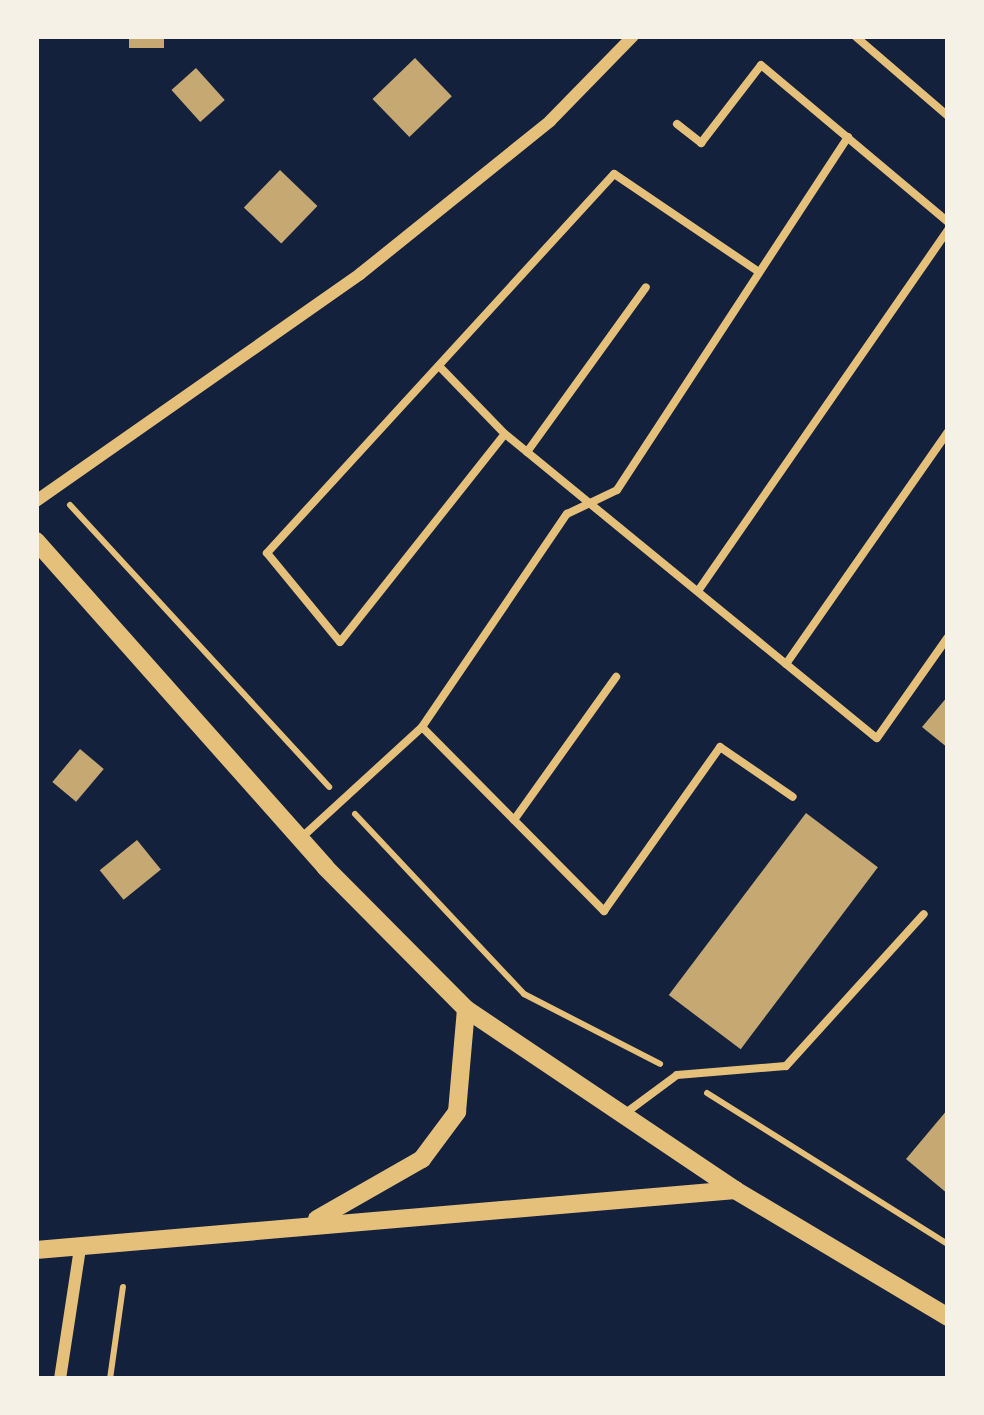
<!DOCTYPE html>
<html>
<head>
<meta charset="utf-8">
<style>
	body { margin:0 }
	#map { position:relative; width:984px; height:1415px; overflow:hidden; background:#14213d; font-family:"Noto Serif",serif }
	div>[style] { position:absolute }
	.building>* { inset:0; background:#c6a872; transform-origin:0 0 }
	.path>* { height:6px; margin:-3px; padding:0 3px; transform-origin:3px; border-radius:3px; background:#e5c07b }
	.service>* { height:8px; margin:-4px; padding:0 4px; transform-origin:4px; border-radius:4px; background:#e5c07b }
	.minor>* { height:12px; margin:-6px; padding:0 6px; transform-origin:6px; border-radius:6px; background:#e5c07b }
	.tertiary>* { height:18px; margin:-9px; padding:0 9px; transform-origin:9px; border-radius:9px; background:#e5c07b }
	span { translate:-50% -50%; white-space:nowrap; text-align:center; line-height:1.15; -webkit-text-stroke:12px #f6f1e7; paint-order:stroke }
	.frame { position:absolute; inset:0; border:39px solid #f6f1e7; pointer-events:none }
</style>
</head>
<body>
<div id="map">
	<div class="building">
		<div style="left:129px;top:36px;width:35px;height:12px"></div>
		<div style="left:415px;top:58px;width:53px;height:59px;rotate:46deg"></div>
		<div style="left:196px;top:68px;width:43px;height:33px;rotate:48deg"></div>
		<div style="left:280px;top:170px;width:52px;height:52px;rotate:44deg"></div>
		<div style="clip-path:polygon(948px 696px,948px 748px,922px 727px)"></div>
		<div style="left:80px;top:749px;width:31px;height:43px;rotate:40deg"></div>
		<div style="left:806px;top:813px;width:90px;height:228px;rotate:37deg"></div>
		<div style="left:137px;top:840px;width:38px;height:48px;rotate:51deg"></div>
		<div style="clip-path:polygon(948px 1109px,948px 1194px,906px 1159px)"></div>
	</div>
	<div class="path">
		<div style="left:70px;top:505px;width:383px;rotate:47.4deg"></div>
		<div style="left:355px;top:814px;width:247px;rotate:46.8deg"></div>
		<div style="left:524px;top:994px;width:153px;rotate:27.2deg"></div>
		<div style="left:707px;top:1093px;width:284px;rotate:32.1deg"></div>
		<div style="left:110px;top:1379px;width:93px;rotate:-82deg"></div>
	</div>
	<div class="service">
		<div style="left:855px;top:36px;width:123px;rotate:40.7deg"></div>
		<div style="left:677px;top:124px;width:31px;rotate:38deg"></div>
		<div style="left:701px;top:143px;width:98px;rotate:-52.4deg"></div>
		<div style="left:761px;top:65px;width:244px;rotate:40deg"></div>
		<div style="left:759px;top:272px;width:175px;rotate:-145.9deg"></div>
		<div style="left:614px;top:174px;width:514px;rotate:132.48deg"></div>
		<div style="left:267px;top:553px;width:115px;rotate:50.6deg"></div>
		<div style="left:340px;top:642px;width:265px;rotate:-51.6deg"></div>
		<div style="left:505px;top:434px;width:480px;rotate:39.3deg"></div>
		<div style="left:877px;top:738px;width:123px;rotate:-54.9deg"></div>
		<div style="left:439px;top:366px;width:95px;rotate:45.9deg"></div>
		<div style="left:527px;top:452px;width:203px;rotate:-54.2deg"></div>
		<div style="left:698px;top:591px;width:439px;rotate:-55.3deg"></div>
		<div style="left:786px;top:664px;width:283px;rotate:-55.1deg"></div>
		<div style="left:422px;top:727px;width:259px;rotate:45.3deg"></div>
		<div style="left:604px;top:911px;width:201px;rotate:-54.7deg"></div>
		<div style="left:720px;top:747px;width:88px;rotate:34.4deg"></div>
		<div style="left:514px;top:820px;width:176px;rotate:-54.5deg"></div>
		<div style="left:301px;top:838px;width:164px;rotate:-42.5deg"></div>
		<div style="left:422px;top:727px;width:258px;rotate:-55.8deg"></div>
		<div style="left:567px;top:514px;width:55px;rotate:-25.6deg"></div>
		<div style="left:617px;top:490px;width:422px;rotate:-56.8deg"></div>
		<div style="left:627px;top:1112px;width:62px;rotate:-36.5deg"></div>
		<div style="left:677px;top:1075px;width:109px;rotate:-4.7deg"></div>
		<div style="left:786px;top:1066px;width:205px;rotate:-47.8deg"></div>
	</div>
	<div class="minor">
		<div style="left:36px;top:501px;width:396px;rotate:-35deg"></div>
		<div style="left:360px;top:274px;width:244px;rotate:-38.8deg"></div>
		<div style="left:550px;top:121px;width:119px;rotate:-45.7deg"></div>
		<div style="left:60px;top:1379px;width:133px;rotate:-81.3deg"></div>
	</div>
	<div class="tertiary">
		<div style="left:36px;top:541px;width:436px;rotate:48.4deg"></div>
		<div style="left:325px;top:867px;width:200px;rotate:45.2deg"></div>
		<div style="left:466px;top:1009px;width:324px;rotate:33.9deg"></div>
		<div style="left:735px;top:1190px;width:248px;rotate:30.8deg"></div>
		<div style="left:317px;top:1219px;width:121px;rotate:-29.7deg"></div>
		<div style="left:422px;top:1159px;width:59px;rotate:-53.3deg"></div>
		<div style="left:457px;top:1112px;width:103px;rotate:-85deg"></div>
		<div style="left:36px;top:1250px;width:702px;rotate:-4.91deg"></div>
	</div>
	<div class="frame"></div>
</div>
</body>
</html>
